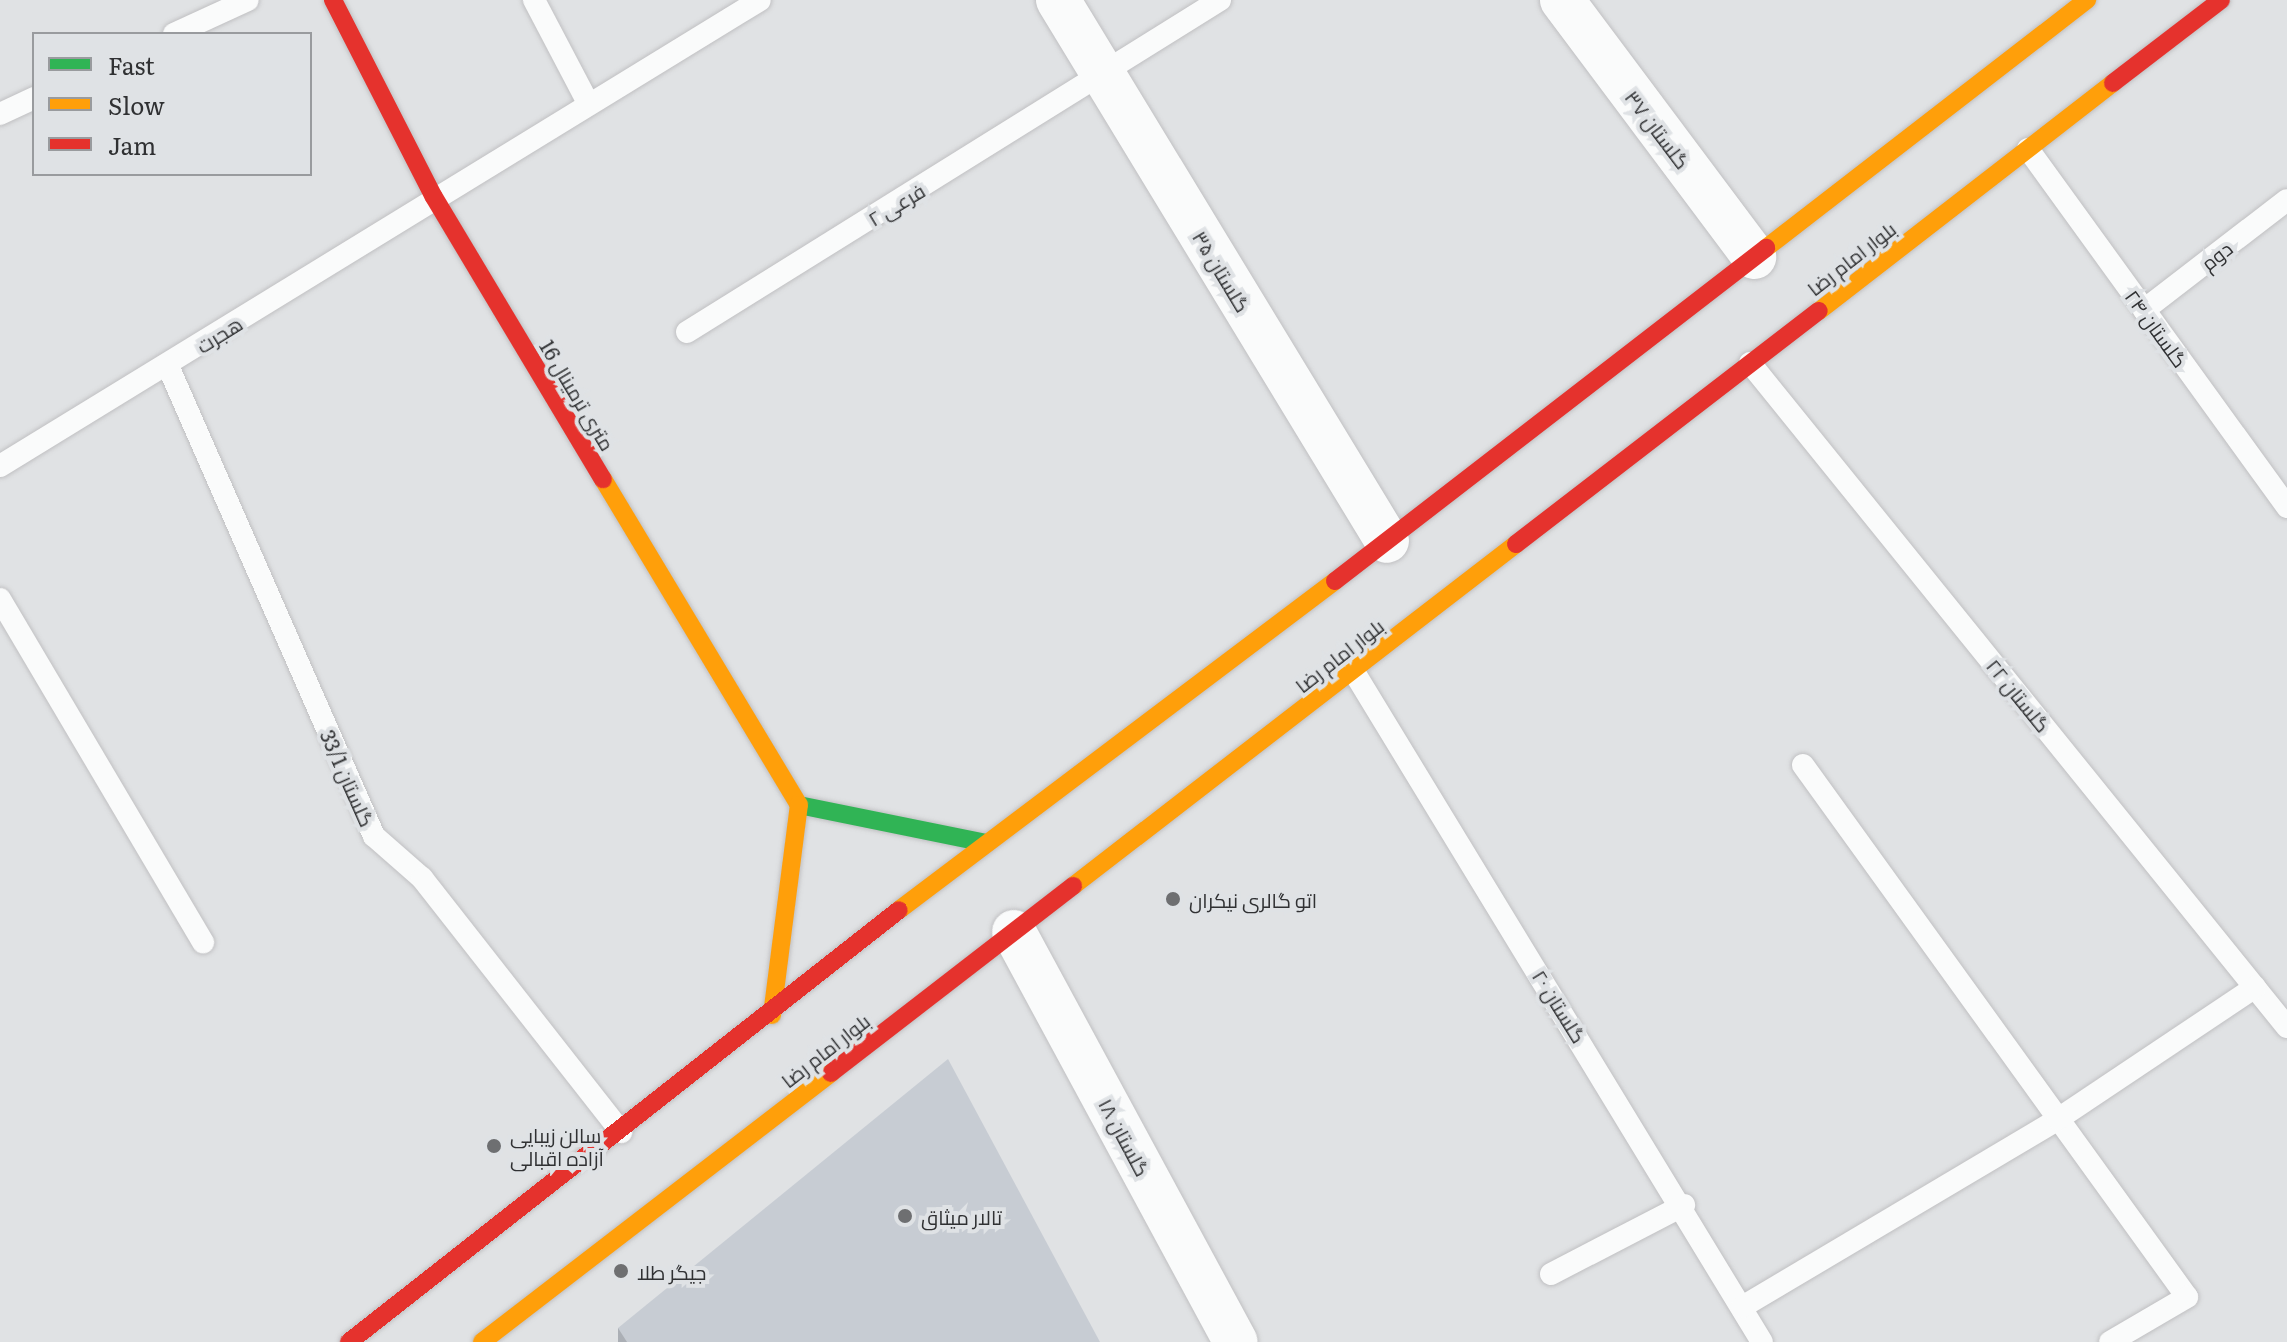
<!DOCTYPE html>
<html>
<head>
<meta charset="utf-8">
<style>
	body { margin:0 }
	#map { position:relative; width:2287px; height:1342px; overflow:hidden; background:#e0e2e4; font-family:Literata,Cairo,serif }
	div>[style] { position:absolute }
	.roads { filter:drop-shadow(0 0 2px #c0c0c2) drop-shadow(0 0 2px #c0c0c2) }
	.lane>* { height:22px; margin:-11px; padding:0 11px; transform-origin:11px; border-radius:11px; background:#fafbfb }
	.street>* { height:44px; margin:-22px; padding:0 22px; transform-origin:22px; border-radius:22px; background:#fafbfb }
	.fast>* { height:18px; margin:-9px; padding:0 9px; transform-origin:9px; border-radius:9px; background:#30b455 }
	.slow>* { height:18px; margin:-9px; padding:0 9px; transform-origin:9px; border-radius:9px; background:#ff9f0a }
	.jam>* { height:18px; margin:-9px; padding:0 9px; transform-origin:9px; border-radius:9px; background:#e5322d }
	.wall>* { inset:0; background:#abafb5 }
	.building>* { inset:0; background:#c7ccd3 }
	.dots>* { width:22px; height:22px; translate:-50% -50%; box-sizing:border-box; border:4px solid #dfe2e5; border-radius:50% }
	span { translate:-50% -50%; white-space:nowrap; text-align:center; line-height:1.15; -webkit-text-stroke:8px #dfe2e5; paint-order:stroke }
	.street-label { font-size:20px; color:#303133 }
	.poi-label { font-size:20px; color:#303133 }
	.left { translate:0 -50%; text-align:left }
	.legend { position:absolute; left:32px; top:32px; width:280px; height:144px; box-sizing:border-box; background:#dfe2e5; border:2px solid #999b9e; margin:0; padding:10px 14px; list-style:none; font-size:24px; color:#303133 }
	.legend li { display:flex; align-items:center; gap:16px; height:40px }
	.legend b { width:40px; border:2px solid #999b9e }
</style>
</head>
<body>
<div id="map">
	<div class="roads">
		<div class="lane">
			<div style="left:534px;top:0;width:116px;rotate:62.3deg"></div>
			<div style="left:174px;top:34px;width:81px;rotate:-24.7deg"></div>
			<div style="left:0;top:114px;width:38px;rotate:-25deg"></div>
			<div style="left:2028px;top:149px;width:442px;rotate:54.1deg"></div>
			<div style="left:2144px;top:310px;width:180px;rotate:-37.6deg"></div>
			<div style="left:687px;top:332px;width:628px;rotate:-31.92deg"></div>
			<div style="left:1750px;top:363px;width:854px;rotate:51.04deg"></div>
			<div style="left:168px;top:366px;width:513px;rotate:66.33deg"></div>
			<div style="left:374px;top:836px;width:64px;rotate:41.2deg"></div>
			<div style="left:422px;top:878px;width:323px;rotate:51.9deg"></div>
			<div style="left:0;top:466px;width:891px;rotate:-31.51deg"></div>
			<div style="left:0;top:599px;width:399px;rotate:59.4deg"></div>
			<div style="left:1354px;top:672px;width:784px;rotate:58.66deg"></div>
			<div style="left:1803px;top:765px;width:656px;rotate:54.18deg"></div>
			<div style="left:2187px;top:1297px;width:89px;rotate:149.7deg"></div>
			<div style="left:1551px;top:1274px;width:150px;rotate:-27.4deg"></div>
			<div style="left:1742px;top:1307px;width:368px;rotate:-30.7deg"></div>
			<div style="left:2058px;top:1119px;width:237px;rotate:-33.8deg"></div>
		</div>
		<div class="street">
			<div style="left:1058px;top:0;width:633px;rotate:58.69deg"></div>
			<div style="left:1562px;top:0;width:321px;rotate:53.2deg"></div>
			<div style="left:1014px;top:932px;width:466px;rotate:61.6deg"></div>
		</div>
		<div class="fast">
			<div style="left:799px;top:805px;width:190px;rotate:11.5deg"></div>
		</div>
		<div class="slow">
			<div style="left:1766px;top:248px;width:406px;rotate:-37.7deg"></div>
			<div style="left:1819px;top:311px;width:372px;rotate:-37.8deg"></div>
			<div style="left:603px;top:479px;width:380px;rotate:59deg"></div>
			<div style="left:1073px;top:886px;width:560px;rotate:-37.67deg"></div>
			<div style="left:899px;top:910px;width:546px;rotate:-37.04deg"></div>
			<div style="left:772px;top:1015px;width:212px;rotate:-82.7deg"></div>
			<div style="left:482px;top:1342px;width:441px;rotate:-37.6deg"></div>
		</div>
		<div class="jam">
			<div style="left:333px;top:0;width:221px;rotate:62.9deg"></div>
			<div style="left:434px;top:197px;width:329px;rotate:59.1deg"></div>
			<div style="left:2113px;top:83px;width:136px;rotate:-37.5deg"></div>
			<div style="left:1516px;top:544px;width:382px;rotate:-37.6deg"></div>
			<div style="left:1335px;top:581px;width:545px;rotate:-37.69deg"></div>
			<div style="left:831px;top:1073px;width:306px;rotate:-37.7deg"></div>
			<div style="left:349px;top:1342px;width:699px;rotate:-38.15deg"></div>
		</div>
	</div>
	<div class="wall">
		<div style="clip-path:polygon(618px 1328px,1100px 1342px,618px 1342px)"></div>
	</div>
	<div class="building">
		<div style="clip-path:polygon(948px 1059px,1100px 1342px,627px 1342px,618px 1328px)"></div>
	</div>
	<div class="dots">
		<div style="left:1173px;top:899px;background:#6e6f71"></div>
		<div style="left:494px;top:1146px;background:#6e6f71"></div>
		<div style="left:905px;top:1216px;background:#6e6f71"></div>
		<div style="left:621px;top:1271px;background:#6e6f71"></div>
	</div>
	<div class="street-label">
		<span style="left:1658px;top:129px;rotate:53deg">گلستان ۳۷</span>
		<span style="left:896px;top:204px;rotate:-31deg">فرعی ۲</span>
		<span style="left:2216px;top:255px;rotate:-38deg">دوم</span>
		<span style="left:1851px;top:258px;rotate:-38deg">بلوار امام رضا</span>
		<span style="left:1222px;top:271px;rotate:59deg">گلستان ۳۵</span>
		<span style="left:2157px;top:328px;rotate:54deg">گلستان ۲۴</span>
		<span style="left:219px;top:334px;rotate:-32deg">هجرت</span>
		<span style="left:578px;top:395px;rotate:59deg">16 متری ترمینال</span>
		<span style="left:1339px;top:655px;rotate:-38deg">بلوار امام رضا</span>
		<span style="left:2019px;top:695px;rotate:51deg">گلستان ۲۲</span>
		<span style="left:348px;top:778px;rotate:66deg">گلستان 33/1</span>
		<span style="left:1560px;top:1006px;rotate:58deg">گلستان ۲۰</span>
		<span style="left:825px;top:1050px;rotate:-38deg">بلوار امام رضا</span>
		<span style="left:1125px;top:1137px;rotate:62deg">گلستان ۱۸</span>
	</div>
	<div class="poi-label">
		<span class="left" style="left:1189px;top:899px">اتو گالری نیکران</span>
		<span class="left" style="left:510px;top:1146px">سالن زیبایی<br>آزاده اقبالی</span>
		<span class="left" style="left:921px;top:1216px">تالار میثاق</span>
		<span class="left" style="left:637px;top:1271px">جیگر طلا</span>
	</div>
	<ul class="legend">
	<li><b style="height:10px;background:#30b455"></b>Fast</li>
	<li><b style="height:10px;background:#ff9f0a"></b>Slow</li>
	<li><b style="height:10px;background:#e5322d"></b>Jam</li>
	</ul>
</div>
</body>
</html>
